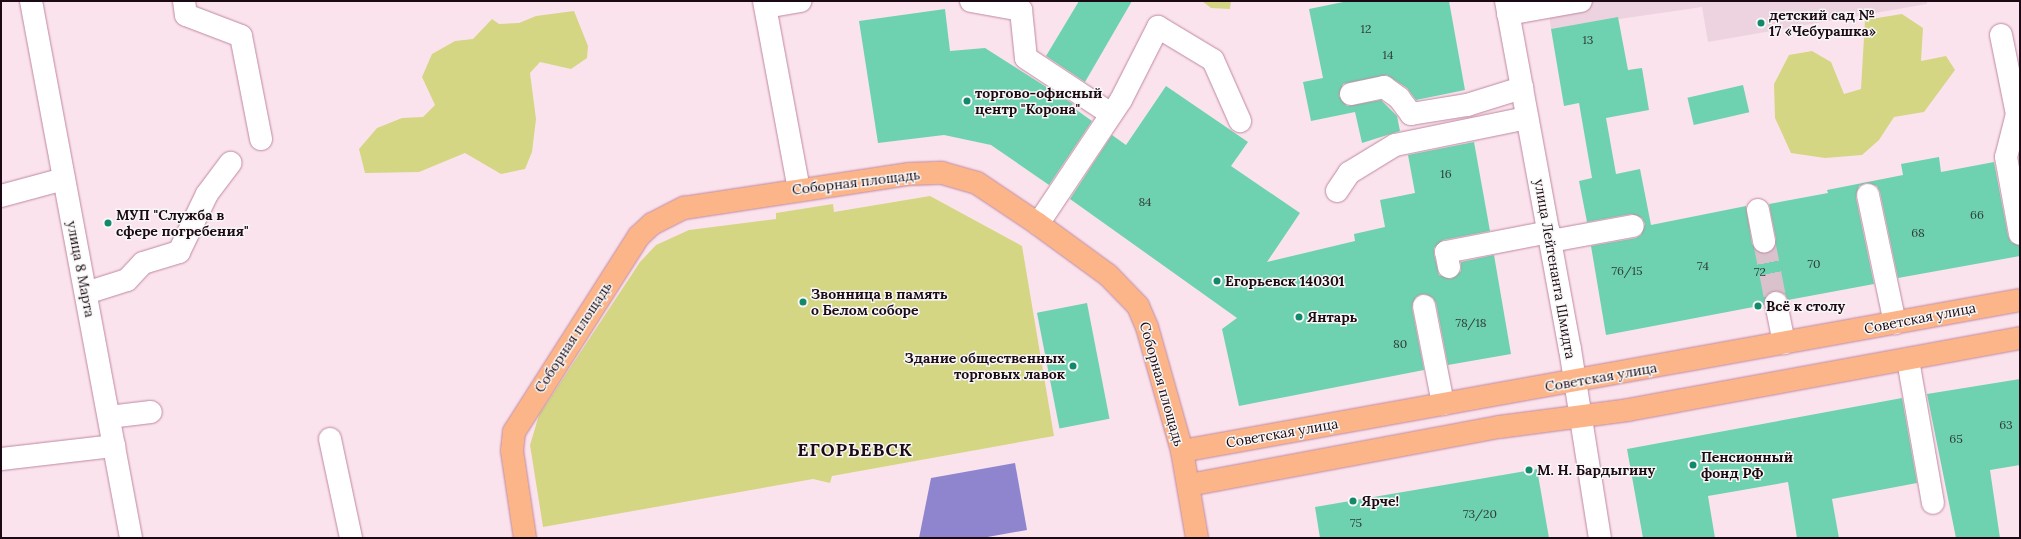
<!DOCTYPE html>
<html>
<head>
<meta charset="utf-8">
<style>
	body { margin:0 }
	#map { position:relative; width:2021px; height:539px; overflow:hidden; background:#fbe3ed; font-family:Lora,serif }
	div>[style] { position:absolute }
	.built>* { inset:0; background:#edd3df }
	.green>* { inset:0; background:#d4d684 }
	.water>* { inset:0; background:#8f85ce }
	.building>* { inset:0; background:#6ed2b0; transform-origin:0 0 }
	.minor-tunnel>* { height:22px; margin-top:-11px; transform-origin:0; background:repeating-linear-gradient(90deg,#dac2cc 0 22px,transparent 0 33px) }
	.roads { filter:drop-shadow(0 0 1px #bf88a2) drop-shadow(0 0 1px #bf88a2) }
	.minor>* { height:22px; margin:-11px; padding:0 11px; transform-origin:11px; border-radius:11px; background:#fff }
	.major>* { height:22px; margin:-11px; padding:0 11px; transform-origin:11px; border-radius:11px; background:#fcb588 }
	.dots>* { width:11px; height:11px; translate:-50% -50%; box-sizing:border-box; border:2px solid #f7f7f7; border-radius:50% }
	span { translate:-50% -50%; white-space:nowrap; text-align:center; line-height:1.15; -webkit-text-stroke:3px #f7f7f7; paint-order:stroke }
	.number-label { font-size:12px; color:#303b3a }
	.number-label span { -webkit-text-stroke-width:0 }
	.poi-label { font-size:14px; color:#1c0913; font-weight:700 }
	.left { translate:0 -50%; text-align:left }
	.right { translate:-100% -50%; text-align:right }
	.street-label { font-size:14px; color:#1c0913 }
	.district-label { font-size:18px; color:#1c0913; font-weight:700; letter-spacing:1px }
	.frame { position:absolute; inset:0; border:2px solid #1c0913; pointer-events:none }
</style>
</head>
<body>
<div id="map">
	<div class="built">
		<div style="clip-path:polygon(1547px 1px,1927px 1px,1927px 4px,1708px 42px,1702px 7px,1551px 29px)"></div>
	</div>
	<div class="green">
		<div style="clip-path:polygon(1202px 1px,1231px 1px,1230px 9px,1211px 8px)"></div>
		<div style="clip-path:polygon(574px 11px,588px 46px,587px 58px,571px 69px,540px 62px,530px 73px,536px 119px,532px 152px,525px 169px,501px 174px,465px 153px,419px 172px,365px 173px,359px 149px,377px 128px,402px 118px,423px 117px,435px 105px,422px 77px,432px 54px,455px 41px,473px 39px,492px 19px,499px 24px,519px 23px,536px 16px)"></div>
		<div style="clip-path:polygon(1902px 14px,1923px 28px,1921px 61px,1946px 56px,1955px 70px,1924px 112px,1894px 117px,1879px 140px,1862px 155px,1825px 158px,1791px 153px,1775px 118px,1774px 84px,1789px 55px,1812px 51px,1831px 62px,1844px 94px,1861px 89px,1865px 20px)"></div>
		<div style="clip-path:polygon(930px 196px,1022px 246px,1054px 436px,832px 476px,830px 483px,813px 479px,543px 527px,530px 445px,539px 415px,640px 262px,656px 245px,689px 230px,776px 219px,776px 213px,833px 204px,834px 212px)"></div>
	</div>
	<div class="water">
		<div style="clip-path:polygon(1015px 463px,1027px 530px,982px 538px,919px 538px,931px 478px)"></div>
	</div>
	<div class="building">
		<div style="clip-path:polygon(1079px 1px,1132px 1px,1085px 82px,1046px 56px)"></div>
		<div style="clip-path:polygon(1348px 1px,1449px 1px,1465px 90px,1416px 100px,1407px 88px,1387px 75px,1343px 84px,1339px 96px,1347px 106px,1381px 100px,1397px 116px,1400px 131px,1362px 143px,1355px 112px,1311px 121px,1303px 82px,1323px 78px,1309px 9px)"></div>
		<div style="clip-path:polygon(945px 9px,950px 51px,985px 48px,1073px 104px,1071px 106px,1092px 121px,1049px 185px,991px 145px,944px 135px,878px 143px,859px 21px)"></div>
		<div style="clip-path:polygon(1618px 17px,1628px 70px,1642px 68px,1649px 110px,1606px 118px,1616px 174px,1640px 169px,1651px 225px,1746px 206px,1752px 244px,1760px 253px,1767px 253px,1772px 250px,1776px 239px,1769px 204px,1828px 193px,1827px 190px,1903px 175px,1901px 164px,1939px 157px,1941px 172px,1994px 162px,2008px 236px,2011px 242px,2020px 246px,2020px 256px,1898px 278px,1880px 192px,1877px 186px,1866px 183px,1859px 186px,1856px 198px,1874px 284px,1788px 300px,1785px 294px,1774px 291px,1767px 294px,1764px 305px,1606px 335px,1591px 246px,1636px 238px,1641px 235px,1645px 224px,1642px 218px,1631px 214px,1587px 222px,1579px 181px,1592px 178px,1579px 103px,1564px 106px,1551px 29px)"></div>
		<div style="left:1743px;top:85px;width:28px;height:57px;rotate:77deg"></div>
		<div style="clip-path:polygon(1166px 86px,1248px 142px,1231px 166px,1300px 213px,1267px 262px,1355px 241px,1354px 234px,1385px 227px,1380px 200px,1415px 193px,1408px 155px,1474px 142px,1490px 231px,1443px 240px,1434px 248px,1434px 254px,1439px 275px,1451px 279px,1461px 271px,1461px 262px,1494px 255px,1511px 354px,1448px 365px,1436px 303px,1433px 298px,1422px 294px,1416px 297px,1412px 308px,1424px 370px,1239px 406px,1222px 329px,1237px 318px,1070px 199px,1112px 135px,1126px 145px)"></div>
		<div style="left:1087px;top:303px;width:118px;height:51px;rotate:79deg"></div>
		<div style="clip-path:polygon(2020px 379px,2020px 465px,1990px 470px,2000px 538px,1956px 538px,1927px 394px)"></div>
		<div style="clip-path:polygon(1902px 398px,1917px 483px,1832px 499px,1839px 538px,1797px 538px,1788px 482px,1708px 496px,1715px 538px,1643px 538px,1627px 449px)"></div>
		<div style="clip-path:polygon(1537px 469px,1549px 538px,1320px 538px,1315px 507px)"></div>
	</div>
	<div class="minor-tunnel">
		<div style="left:1764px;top:241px;width:63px;rotate:79deg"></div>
	</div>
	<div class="roads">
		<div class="minor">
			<div style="left:31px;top:1px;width:546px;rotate:79.45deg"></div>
			<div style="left:184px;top:1px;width:14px;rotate:82deg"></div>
			<div style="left:186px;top:15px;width:59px;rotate:20.9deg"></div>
			<div style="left:241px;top:36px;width:105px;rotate:79deg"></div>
			<div style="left:764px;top:1px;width:191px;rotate:79.5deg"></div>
			<div style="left:971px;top:1px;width:51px;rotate:10.2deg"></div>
			<div style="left:1021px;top:10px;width:48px;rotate:84.1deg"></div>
			<div style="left:1026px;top:58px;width:102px;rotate:33.4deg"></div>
			<div style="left:1506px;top:1px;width:354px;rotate:79.6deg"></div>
			<div style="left:1570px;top:349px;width:191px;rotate:81deg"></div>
			<div style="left:766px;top:7px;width:35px;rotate:-10deg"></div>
			<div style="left:1508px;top:14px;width:74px;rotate:-10.1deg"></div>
			<div style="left:2001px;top:35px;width:81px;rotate:78.6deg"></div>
			<div style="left:2017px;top:114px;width:44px;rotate:104.3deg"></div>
			<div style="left:2006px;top:157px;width:78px;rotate:79.7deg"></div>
			<div style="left:1351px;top:94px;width:34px;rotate:-12deg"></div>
			<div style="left:1384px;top:87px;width:19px;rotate:36deg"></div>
			<div style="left:1399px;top:98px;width:20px;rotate:53deg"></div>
			<div style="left:1411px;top:114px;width:57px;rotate:-9.1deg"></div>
			<div style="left:1467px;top:105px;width:58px;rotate:-17.2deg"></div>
			<div style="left:1337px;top:191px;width:22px;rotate:-56deg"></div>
			<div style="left:1349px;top:173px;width:54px;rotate:-31.3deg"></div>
			<div style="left:1395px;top:145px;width:135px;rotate:-11.6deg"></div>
			<div style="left:1868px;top:195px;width:131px;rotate:78.1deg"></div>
			<div style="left:1px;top:196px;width:65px;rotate:-15.1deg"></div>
			<div style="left:1758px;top:210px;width:32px;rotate:79deg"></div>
			<div style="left:1038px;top:224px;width:149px;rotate:-56.2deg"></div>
			<div style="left:1121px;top:100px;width:82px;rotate:-63.1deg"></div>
			<div style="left:1158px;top:27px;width:64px;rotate:31deg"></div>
			<div style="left:1213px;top:60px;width:67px;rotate:66.1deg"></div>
			<div style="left:1551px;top:241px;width:83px;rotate:-10.4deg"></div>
			<div style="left:1449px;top:267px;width:15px;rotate:-101deg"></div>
			<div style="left:1446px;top:252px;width:105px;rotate:-11deg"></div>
			<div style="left:86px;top:293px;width:43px;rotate:-17.6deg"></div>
			<div style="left:127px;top:280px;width:23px;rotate:-47deg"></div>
			<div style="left:143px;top:263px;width:38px;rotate:-17deg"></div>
			<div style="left:179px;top:252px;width:64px;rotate:-64.2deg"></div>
			<div style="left:207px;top:194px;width:39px;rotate:-53deg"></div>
			<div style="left:1776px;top:303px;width:41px;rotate:78.7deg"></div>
			<div style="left:1424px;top:306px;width:100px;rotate:79deg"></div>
			<div style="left:1908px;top:360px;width:145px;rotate:80.1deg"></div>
			<div style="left:109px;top:417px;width:42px;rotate:-6.8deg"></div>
			<div style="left:330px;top:439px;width:101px;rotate:78deg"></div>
			<div style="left:1px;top:459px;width:114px;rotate:-6.6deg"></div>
		</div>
		<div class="major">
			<div style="left:1182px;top:451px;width:851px;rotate:-10.21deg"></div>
			<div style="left:1189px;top:485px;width:315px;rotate:-10.6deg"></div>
			<div style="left:1499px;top:427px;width:130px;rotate:-7.5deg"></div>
			<div style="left:1628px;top:410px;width:399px;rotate:-10.4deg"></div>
			<div style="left:525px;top:538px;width:88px;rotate:-98.5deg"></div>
			<div style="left:512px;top:451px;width:19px;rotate:-84deg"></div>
			<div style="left:514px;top:432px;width:232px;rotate:-57.5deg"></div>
			<div style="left:639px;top:236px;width:18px;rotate:-43deg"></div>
			<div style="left:652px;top:224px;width:36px;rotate:-27deg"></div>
			<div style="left:684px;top:208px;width:228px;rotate:-8.6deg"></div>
			<div style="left:909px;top:174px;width:33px;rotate:-2deg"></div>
			<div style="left:942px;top:173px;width:36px;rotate:16deg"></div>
			<div style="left:977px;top:183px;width:73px;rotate:33.9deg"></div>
			<div style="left:1038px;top:224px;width:87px;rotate:36.1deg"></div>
			<div style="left:1108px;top:275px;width:43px;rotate:45.9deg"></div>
			<div style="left:1138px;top:306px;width:23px;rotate:67deg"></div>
			<div style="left:1147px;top:327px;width:129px;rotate:74.2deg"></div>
			<div style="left:1182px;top:451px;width:88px;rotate:80.2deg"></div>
		</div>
	</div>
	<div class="dots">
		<div style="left:1761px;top:23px;background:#13896b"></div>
		<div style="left:967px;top:101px;background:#13896b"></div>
		<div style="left:108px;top:223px;background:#13896b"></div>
		<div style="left:1217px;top:281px;background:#13896b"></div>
		<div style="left:803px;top:302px;background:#13896b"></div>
		<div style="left:1758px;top:306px;background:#13896b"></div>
		<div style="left:1299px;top:317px;background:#13896b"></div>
		<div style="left:1073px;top:366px;background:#13896b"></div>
		<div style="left:1693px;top:465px;background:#13896b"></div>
		<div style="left:1529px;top:470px;background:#13896b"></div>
		<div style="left:1353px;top:501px;background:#13896b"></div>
	</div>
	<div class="number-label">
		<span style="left:1366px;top:29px">12</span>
		<span style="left:1588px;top:40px">13</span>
		<span style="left:1388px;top:55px">14</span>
		<span style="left:1446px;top:174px">16</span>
		<span style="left:1145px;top:202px">84</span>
		<span style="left:1977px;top:215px">66</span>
		<span style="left:1918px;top:233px">68</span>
		<span style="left:1814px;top:264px">70</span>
		<span style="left:1703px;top:266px">74</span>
		<span style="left:1627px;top:271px">76/15</span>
		<span style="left:1760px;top:272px">72</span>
		<span style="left:1471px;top:323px">78/18</span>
		<span style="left:1400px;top:344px">80</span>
		<span style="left:2006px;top:425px">63</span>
		<span style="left:1956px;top:439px">65</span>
		<span style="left:1480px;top:514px">73/20</span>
		<span style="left:1356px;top:523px">75</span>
	</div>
	<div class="poi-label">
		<span class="left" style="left:1769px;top:23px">детский сад №<br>17 «Чебурашка»</span>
		<span class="left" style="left:975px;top:101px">торгово-офисный<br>центр "Корона"</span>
		<span class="left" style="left:116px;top:223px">МУП "Служба в<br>сфере погребения"</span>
		<span class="left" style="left:1225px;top:281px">Егорьевск 140301</span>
		<span class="left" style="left:811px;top:302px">Звонница в память<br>о Белом соборе</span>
		<span class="left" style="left:1766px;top:306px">Всё к столу</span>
		<span class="left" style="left:1307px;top:317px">Янтарь</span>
		<span class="right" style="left:1065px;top:366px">Здание общественных<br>торговых лавок</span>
		<span class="left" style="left:1701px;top:465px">Пенсионный<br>фонд РФ</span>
		<span class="left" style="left:1537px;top:470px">М. Н. Бардыгину</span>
		<span class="left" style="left:1361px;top:501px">Ярче!</span>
	</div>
	<div class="street-label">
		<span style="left:856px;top:182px;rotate:-7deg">Соборная площадь</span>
		<span style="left:81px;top:269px;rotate:79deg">улица 8 Марта</span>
		<span style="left:1555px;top:269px;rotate:80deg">улица Лейтенанта Шмидта</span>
		<span style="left:1920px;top:318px;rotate:-11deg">Советская улица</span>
		<span style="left:573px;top:337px;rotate:-57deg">Соборная площадь</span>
		<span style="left:1601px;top:377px;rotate:-10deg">Советская улица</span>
		<span style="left:1162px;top:384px;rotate:74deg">Соборная площадь</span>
		<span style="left:1282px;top:433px;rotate:-10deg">Советская улица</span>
	</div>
	<div class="district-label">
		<span style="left:855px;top:450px">ЕГОРЬЕВСК</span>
	</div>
	<div class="frame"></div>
</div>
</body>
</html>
